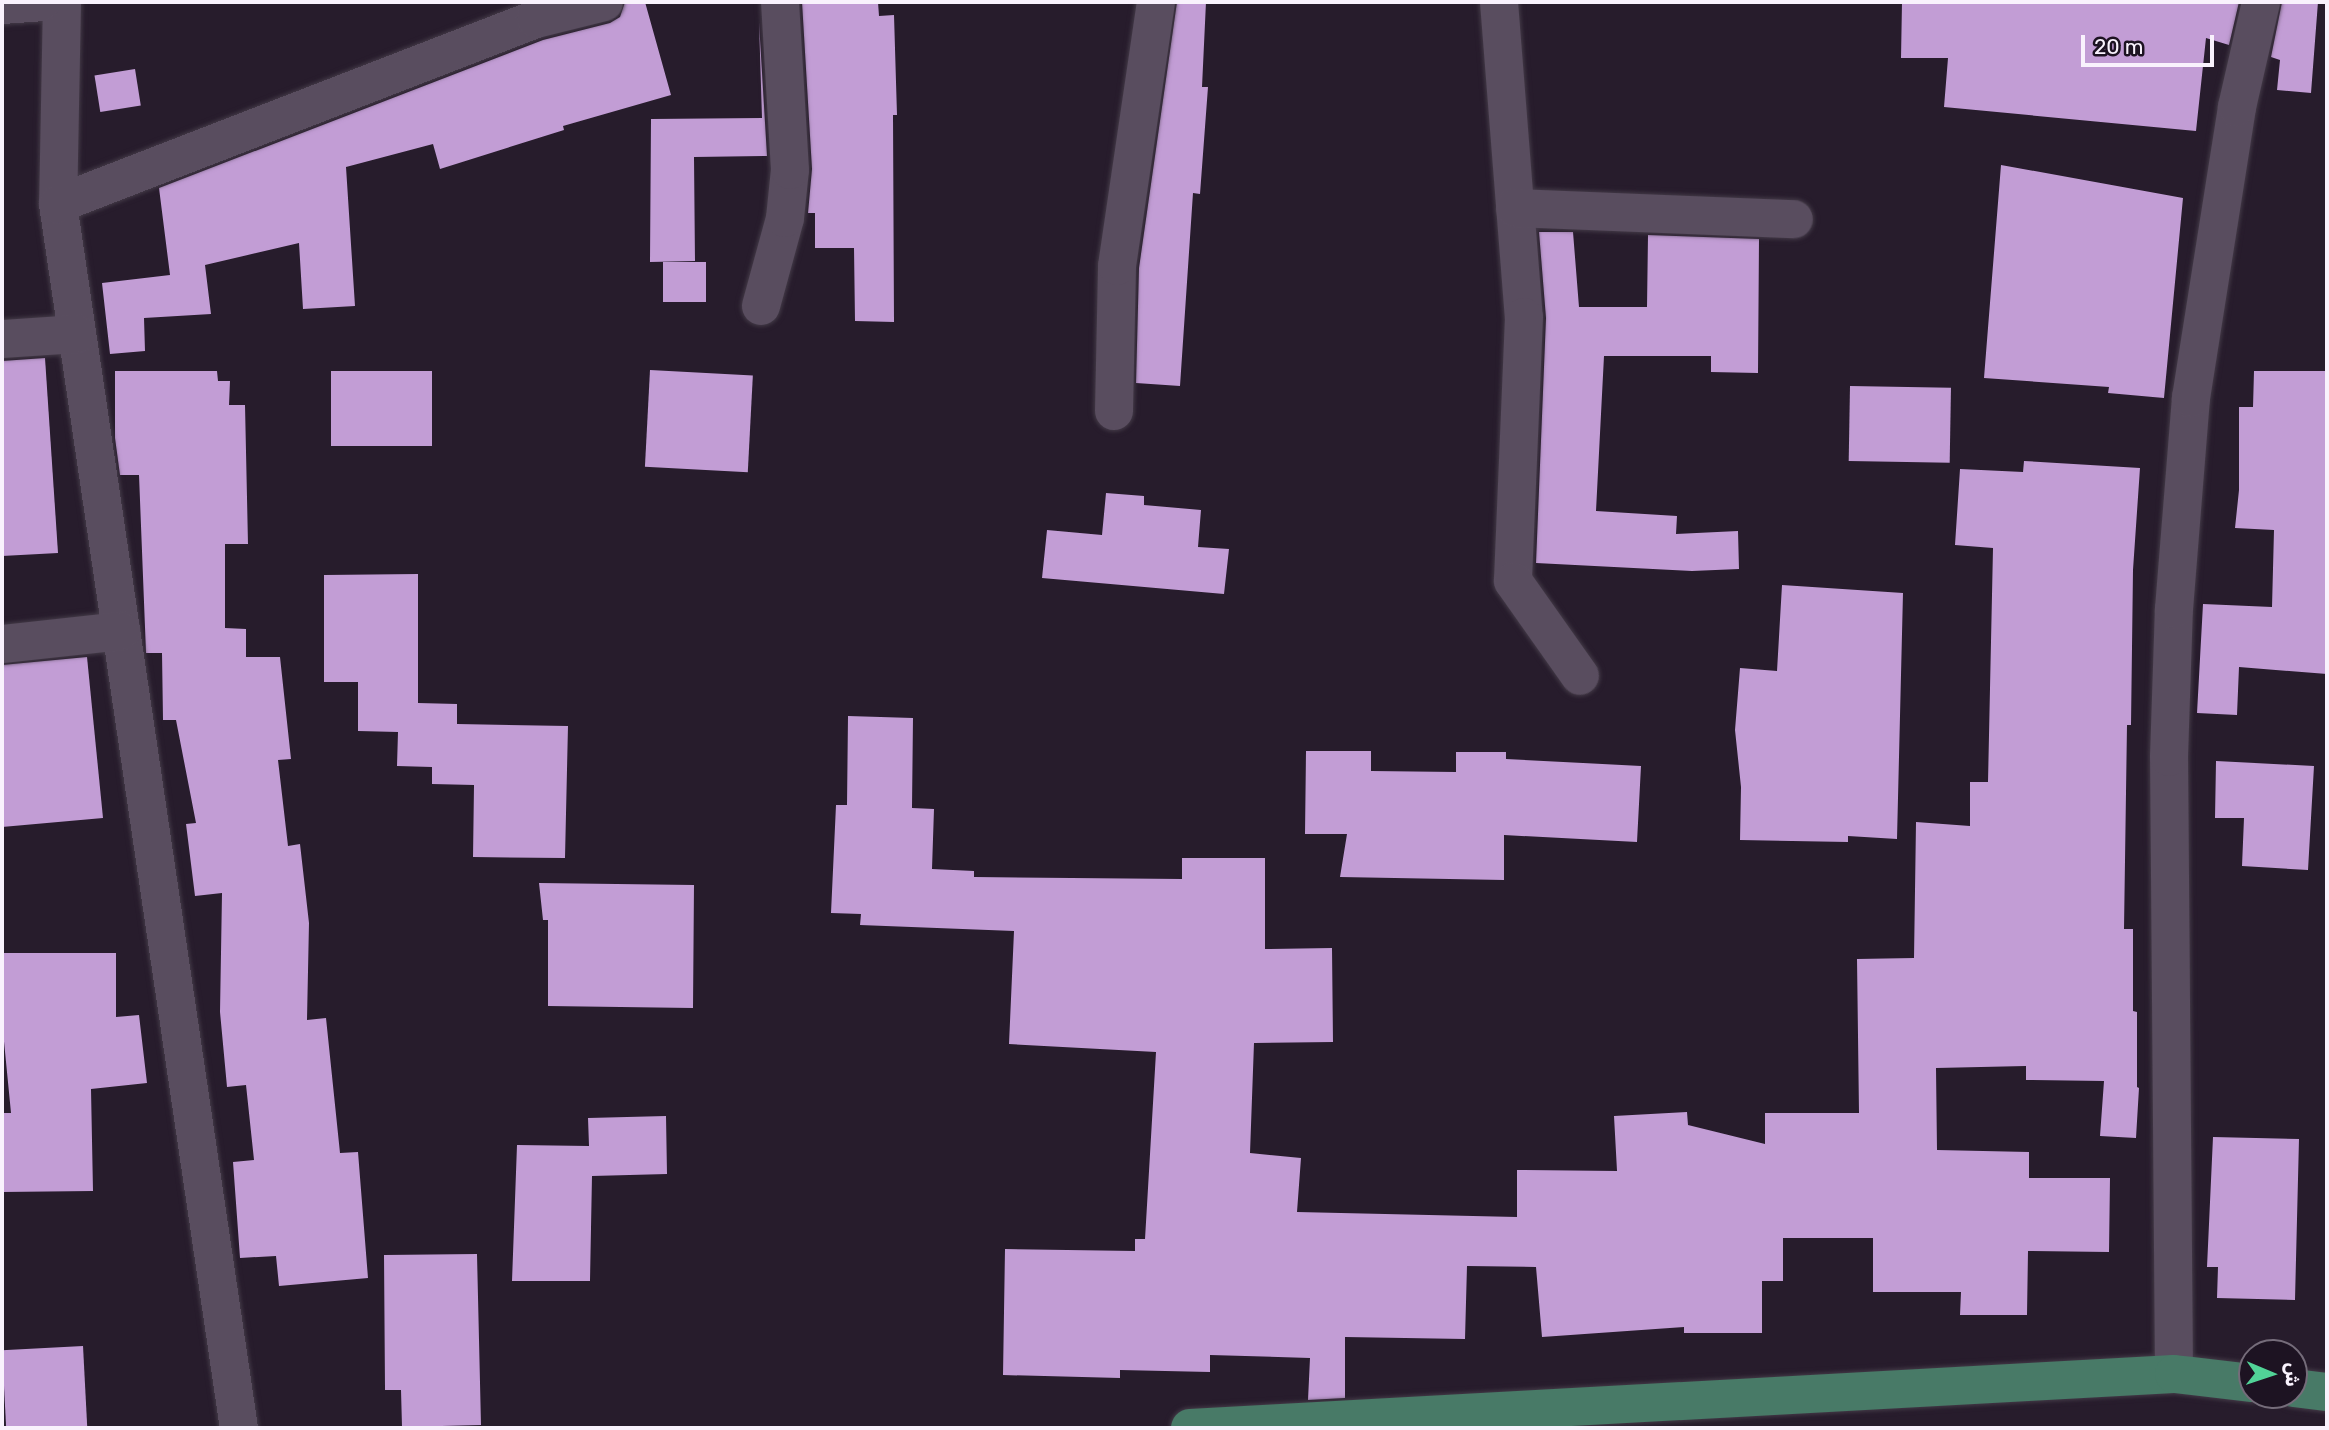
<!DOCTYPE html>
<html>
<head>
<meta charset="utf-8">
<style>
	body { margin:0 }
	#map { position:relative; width:2329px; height:1430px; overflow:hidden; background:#271c2c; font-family:Rubik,Cairo,sans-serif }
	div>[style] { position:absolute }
	.building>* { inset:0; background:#c29dd5; transform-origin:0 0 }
	.roads { filter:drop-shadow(0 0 2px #433a47) drop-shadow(0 0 2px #433a47) }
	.minor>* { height:38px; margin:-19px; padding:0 19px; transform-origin:19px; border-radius:19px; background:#594d5f }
	.major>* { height:38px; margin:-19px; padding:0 19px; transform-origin:19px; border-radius:19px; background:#487a67 }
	span { translate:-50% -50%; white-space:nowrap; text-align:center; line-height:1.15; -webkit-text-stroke:7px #1d1322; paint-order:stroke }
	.frame { position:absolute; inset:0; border:4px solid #f9f2fd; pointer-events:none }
	.north { position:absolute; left:2238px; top:1339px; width:70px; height:70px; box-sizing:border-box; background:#1d1322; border:2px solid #756c7a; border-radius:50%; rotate:92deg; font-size:19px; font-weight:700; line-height:28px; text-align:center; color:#f9f2fd }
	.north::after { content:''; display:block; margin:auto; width:24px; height:32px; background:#51d397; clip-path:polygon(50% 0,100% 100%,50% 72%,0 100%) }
	.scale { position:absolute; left:2081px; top:35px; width:133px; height:32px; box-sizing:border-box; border:4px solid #f9f2fd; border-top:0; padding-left:9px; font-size:21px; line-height:24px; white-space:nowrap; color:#f9f2fd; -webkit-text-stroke:5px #1d1322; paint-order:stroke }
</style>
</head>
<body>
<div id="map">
	<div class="building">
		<div style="clip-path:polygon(625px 2px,645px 2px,671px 95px,563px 126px,564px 130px,440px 169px,433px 144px,346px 167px,355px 306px,303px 309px,299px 243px,205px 265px,211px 314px,144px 318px,145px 351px,110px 354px,102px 283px,170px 275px,159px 188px,543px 40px,610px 23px,620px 17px)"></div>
		<div style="clip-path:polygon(802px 2px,878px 2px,879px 16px,894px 15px,897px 115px,893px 115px,894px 322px,855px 321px,854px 248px,815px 248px,815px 213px,808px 213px,812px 169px)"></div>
		<div style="clip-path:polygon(1177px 2px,1206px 2px,1202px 87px,1208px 87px,1200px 194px,1193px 193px,1180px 386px,1136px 383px,1139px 268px)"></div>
		<div style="clip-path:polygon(1902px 2px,2239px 2px,2229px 45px,2206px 38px,2196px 131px,1944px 107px,1948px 58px,1901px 58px)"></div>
		<div style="clip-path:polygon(2282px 2px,2318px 2px,2311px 93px,2277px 90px,2280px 60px,2271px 57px)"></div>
		<div style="clip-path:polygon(759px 22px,767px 156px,694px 157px,695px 261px,650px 262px,651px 119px,762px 118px)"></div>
		<div style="left:135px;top:69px;width:37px;height:41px;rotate:81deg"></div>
		<div style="clip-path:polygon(2001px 165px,2183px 198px,2164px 398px,2108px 393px,2109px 387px,1984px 378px)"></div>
		<div style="clip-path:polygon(1539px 232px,1573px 232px,1579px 307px,1647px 307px,1648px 235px,1759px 239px,1758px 373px,1711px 372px,1711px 356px,1604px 356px,1596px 511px,1677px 516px,1676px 534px,1738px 531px,1739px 569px,1692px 571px,1536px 563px,1546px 318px)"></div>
		<div style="left:663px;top:262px;width:43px;height:40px"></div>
		<div style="clip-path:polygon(45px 358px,58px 553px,2px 556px,2px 361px)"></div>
		<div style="left:650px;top:370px;width:103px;height:97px;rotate:3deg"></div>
		<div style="clip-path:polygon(115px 371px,217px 371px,218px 381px,230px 381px,229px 405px,245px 405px,248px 544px,225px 544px,225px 628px,246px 629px,246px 657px,280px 657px,291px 759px,278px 760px,288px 846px,300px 844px,309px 923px,307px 1020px,326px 1018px,340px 1153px,358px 1152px,368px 1278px,279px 1286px,276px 1256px,240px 1258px,233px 1162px,254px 1160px,246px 1085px,227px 1087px,220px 1012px,222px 893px,195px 896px,186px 824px,196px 823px,176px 720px,163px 720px,162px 653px,146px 653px,139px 475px,120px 475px,115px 438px)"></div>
		<div style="left:331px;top:371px;width:101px;height:75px"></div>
		<div style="clip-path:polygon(2254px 371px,2327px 371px,2327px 674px,2239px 667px,2237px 715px,2197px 713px,2203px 604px,2272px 607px,2274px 530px,2235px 528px,2239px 490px,2239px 407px,2253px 407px)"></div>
		<div style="left:1850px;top:386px;width:101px;height:75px;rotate:1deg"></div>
		<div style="clip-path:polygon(2024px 461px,2140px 468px,2133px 570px,2131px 725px,2127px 725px,2124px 929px,2133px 929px,2133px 1011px,2137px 1012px,2137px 1087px,2139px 1088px,2136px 1138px,2100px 1136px,2104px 1081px,2026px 1080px,2026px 1066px,1936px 1068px,1937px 1150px,2029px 1152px,2029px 1178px,2110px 1178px,2109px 1252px,2028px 1251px,2027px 1315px,1960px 1315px,1961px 1292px,1873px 1292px,1873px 1238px,1783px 1238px,1783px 1281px,1762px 1281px,1762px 1333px,1684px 1333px,1684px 1327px,1542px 1337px,1536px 1267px,1467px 1266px,1465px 1339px,1345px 1337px,1345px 1398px,1308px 1400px,1310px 1358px,1210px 1355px,1210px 1372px,1120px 1370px,1120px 1378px,1003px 1375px,1005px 1249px,1135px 1251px,1135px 1239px,1145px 1239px,1156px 1052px,1009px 1044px,1014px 931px,860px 925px,861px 914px,831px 913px,836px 805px,847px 805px,848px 716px,913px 718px,912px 808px,934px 809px,932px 869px,974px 871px,974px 877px,1182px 879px,1182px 858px,1265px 858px,1265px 949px,1332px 948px,1333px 1042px,1254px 1043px,1250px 1153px,1301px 1158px,1297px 1212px,1517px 1217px,1517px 1170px,1617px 1171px,1614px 1116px,1687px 1112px,1688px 1125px,1765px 1144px,1765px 1113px,1859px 1113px,1857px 959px,1914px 958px,1916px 822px,1970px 826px,1970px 782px,1988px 782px,1993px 548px,1955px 545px,1960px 469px,2023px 472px)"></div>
		<div style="clip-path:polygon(1106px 493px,1144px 496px,1144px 505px,1201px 510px,1198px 547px,1229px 549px,1224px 594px,1042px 578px,1047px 530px,1102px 535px)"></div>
		<div style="clip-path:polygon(418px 574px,418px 703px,457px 704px,457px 724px,568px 726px,565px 858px,473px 857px,474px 785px,432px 784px,432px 767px,397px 766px,398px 732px,358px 731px,358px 682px,324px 682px,324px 575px)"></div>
		<div style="clip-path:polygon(1782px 585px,1903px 593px,1897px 839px,1848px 836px,1848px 842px,1740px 840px,1741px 787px,1735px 730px,1740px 668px,1777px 671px)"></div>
		<div style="clip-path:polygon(87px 657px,103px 818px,2px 827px,2px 665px)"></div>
		<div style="clip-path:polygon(1306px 751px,1371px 751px,1371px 771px,1456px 772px,1456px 752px,1506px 752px,1506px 759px,1641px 766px,1637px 842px,1504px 835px,1504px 880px,1340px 877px,1347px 834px,1305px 834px)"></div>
		<div style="clip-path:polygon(2216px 761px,2314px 766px,2308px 870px,2242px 866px,2244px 818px,2215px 818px)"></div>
		<div style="clip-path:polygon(539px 883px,694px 885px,693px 1008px,548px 1006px,548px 920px,543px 920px)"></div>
		<div style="clip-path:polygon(2px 953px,116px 953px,116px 1017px,139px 1015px,147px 1083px,91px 1089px,93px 1191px,2px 1192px,2px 1113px,11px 1113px,2px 1021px)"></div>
		<div style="clip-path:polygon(666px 1116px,667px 1174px,592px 1176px,590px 1281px,512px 1281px,517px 1145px,589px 1146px,588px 1118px)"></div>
		<div style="clip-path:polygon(2213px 1137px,2299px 1139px,2295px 1300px,2217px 1298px,2218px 1267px,2207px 1267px)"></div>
		<div style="clip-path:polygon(477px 1254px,481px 1425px,402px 1427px,401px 1390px,385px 1390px,384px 1255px)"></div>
		<div style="left:83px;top:1346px;width:82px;height:81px;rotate:87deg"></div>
	</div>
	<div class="roads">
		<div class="minor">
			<div style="left:62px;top:2px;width:202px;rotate:91.1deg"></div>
			<div style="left:58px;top:204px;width:1237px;rotate:81.59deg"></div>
			<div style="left:1499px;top:2px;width:316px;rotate:85.5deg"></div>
			<div style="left:1524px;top:317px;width:264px;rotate:92.4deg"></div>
			<div style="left:1513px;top:581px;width:116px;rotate:54.8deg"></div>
			<div style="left:2px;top:5px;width:39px;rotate:-4deg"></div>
			<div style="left:58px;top:204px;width:513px;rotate:-21.16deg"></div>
			<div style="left:536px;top:19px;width:70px;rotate:-14deg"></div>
			<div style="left:1515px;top:208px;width:279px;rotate:2.3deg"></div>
			<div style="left:761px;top:306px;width:91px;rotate:-74.7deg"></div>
			<div style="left:785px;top:218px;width:48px;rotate:-84.1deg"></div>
			<div style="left:790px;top:170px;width:168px;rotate:-93.4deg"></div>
			<div style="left:2px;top:339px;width:75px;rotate:-3.8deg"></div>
			<div style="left:1114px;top:411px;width:145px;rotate:-88.8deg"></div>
			<div style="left:1117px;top:266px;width:267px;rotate:-81.6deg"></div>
			<div style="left:2px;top:644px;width:120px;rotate:-6.2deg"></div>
			<div style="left:2174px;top:1374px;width:617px;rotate:-90.46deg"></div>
			<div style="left:2169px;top:757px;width:148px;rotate:-88.1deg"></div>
			<div style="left:2174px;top:609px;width:212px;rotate:-85.4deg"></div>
			<div style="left:2191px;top:398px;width:295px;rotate:-81deg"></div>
			<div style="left:2237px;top:107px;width:108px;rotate:-77.1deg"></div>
		</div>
		<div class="major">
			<div style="left:2294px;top:1388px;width:33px;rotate:7deg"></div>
			<div style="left:1190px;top:1428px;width:985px;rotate:-3.14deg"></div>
			<div style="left:2174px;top:1374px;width:79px;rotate:6.6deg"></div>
		</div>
	</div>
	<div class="frame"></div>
	<div class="north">ش</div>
	<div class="scale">20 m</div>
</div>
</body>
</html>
